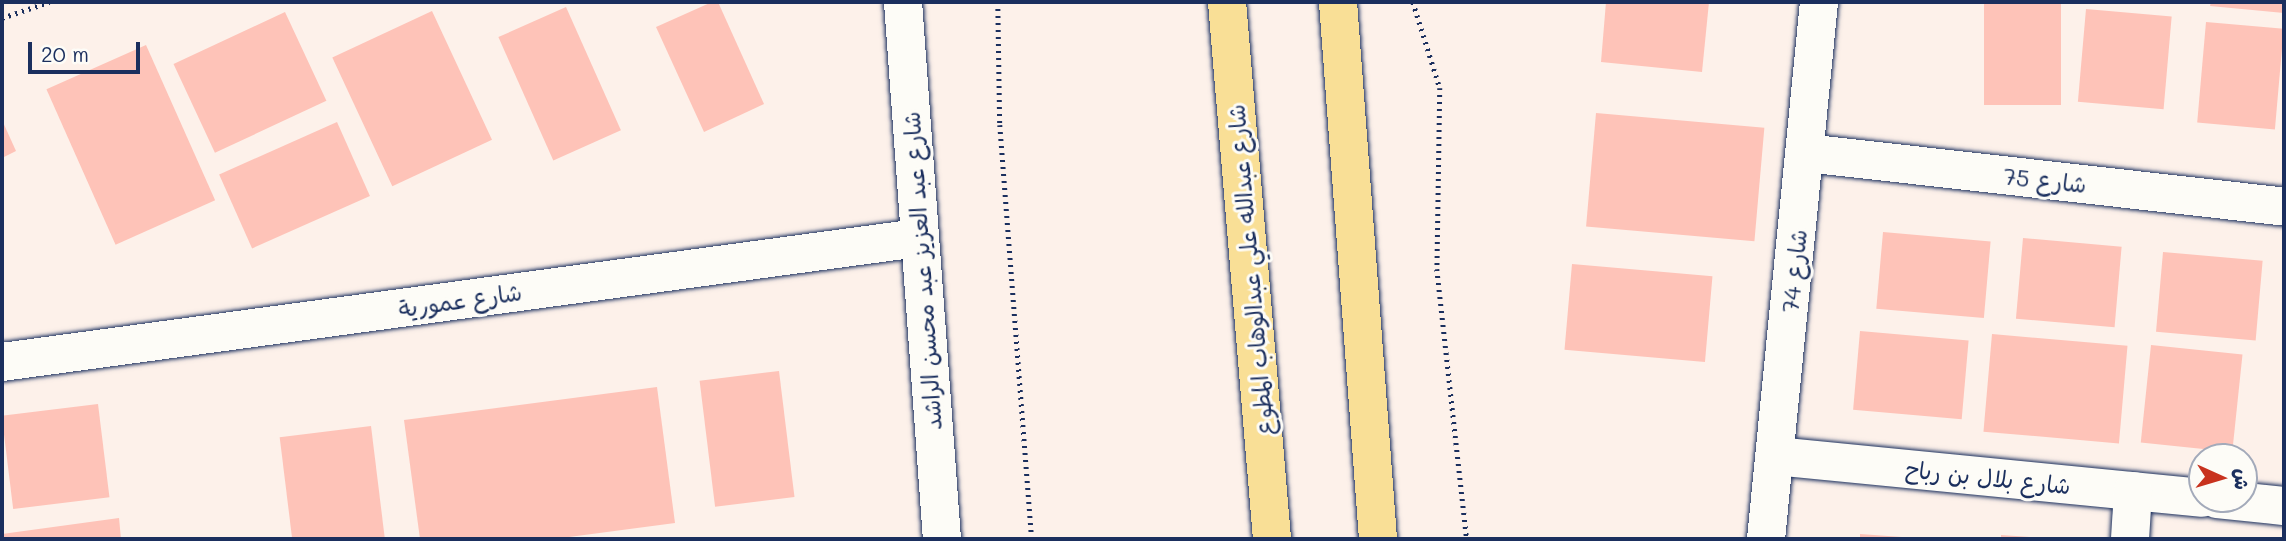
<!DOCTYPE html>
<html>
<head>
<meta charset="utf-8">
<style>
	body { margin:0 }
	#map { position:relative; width:2286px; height:541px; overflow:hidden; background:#fdf1ea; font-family:Mali,"Playpen Sans Arabic",sans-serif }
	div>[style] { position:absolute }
	.building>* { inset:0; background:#fec3b8; transform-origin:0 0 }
	.path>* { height:4.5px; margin-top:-2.25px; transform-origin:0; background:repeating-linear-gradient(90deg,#1b2f5e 0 2px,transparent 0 7px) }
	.roads { filter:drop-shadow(0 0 2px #1b2f5e) drop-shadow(0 0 2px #1b2f5e) }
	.minor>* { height:38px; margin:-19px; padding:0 19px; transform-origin:19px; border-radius:19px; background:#fdfcf7 }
	.major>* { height:38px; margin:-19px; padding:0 19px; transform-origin:19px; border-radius:19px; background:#f9df96 }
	span { translate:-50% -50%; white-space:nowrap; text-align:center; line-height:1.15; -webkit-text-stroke:6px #fdfcf7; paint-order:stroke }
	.street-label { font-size:23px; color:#1b2f5e }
	.frame { position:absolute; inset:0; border:4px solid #1b2f5e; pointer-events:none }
	.north { position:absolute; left:2188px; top:443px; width:70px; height:70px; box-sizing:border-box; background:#fdfcf7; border:2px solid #a3aaba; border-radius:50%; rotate:94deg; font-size:19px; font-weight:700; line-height:28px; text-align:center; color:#1b2f5e }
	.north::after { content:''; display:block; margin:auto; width:24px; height:32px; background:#c8321e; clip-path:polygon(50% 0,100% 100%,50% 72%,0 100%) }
	.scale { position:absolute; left:28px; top:42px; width:112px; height:32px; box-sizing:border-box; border:4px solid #1b2f5e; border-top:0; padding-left:9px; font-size:21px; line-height:24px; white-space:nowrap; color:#1b2f5e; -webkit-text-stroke:5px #fdfcf7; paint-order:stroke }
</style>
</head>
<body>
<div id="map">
	<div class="building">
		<div style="clip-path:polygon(712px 2px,718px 2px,764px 104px,704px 132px,656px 27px)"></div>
		<div style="clip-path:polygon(1606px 2px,1709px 2px,1702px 72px,1601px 62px)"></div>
		<div style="left:1984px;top:2px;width:77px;height:103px"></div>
		<div style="clip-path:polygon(2211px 2px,2284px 2px,2284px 13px,2210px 6px)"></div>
		<div style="left:566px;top:7px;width:135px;height:74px;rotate:66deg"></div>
		<div style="left:2086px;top:9px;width:86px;height:93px;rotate:5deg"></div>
		<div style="left:432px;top:11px;width:142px;height:110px;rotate:65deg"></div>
		<div style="left:285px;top:12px;width:98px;height:123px;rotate:65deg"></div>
		<div style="left:2206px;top:22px;width:78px;height:101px;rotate:5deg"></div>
		<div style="left:146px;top:45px;width:170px;height:109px;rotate:66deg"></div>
		<div style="left:1596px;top:113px;width:169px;height:114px;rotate:5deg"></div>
		<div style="clip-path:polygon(2px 120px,16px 151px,2px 158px)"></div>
		<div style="left:337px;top:122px;width:81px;height:129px;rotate:66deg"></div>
		<div style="left:1883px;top:232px;width:108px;height:77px;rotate:5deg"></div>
		<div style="left:2023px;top:238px;width:99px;height:81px;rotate:5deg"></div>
		<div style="left:2163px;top:252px;width:100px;height:80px;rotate:5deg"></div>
		<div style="left:1572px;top:264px;width:141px;height:86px;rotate:5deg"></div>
		<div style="left:1860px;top:331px;width:109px;height:79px;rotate:5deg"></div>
		<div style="left:1992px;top:334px;width:136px;height:98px;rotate:5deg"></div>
		<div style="left:2151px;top:345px;width:92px;height:98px;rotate:6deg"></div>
		<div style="left:779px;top:371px;width:127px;height:80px;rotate:83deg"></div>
		<div style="clip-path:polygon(657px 387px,675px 523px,554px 539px,420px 539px,404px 420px)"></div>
		<div style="left:98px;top:404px;width:94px;height:97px;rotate:83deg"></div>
		<div style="left:371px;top:426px;width:114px;height:92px;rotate:83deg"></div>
		<div style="clip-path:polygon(119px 518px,121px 539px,2px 539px,2px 534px)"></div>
		<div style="clip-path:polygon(1860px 534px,1902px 537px,1902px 539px,1860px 539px)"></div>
		<div style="clip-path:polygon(2001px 535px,2030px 537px,2030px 539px,2001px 539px)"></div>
	</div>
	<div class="path">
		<div style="left:998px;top:2px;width:123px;rotate:89.1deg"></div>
		<div style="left:1000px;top:125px;width:415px;rotate:85.6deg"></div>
		<div style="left:1413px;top:2px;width:90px;rotate:72.6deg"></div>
		<div style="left:1440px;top:88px;width:181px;rotate:90.9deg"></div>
		<div style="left:1437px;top:269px;width:272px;rotate:83.7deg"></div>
		<div style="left:2px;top:18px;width:50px;rotate:-18.8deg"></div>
	</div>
	<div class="roads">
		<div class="minor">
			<div style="left:903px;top:2px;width:538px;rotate:85.85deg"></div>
			<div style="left:1806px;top:153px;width:481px;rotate:6.4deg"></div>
			<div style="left:2px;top:362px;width:924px;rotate:-7.71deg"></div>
			<div style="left:1775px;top:456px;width:429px;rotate:5.6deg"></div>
			<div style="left:2217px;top:499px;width:67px;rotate:6deg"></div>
			<div style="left:1766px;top:539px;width:540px;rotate:-84.36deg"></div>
			<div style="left:2130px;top:539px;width:48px;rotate:-86.4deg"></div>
		</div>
		<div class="major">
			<div style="left:1227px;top:2px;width:539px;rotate:85.21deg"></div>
			<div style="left:1338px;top:2px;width:538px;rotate:85.74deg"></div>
		</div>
	</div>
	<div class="street-label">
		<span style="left:2045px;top:180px;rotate:6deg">شارع 75</span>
		<span style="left:1250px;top:270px;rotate:-95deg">شارع عبدالله علي عبدالوهاب المطوع</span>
		<span style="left:922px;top:271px;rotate:-94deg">شارع عبد العزيز عبد محسن الراشد</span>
		<span style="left:1794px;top:271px;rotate:-84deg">شارع 74</span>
		<span style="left:460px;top:300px;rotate:-8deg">شارع عمورية</span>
		<span style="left:1988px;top:477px;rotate:6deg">شارع بلال بن رباح</span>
	</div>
	<div class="frame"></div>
	<div class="north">ش</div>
	<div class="scale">20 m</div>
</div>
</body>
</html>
